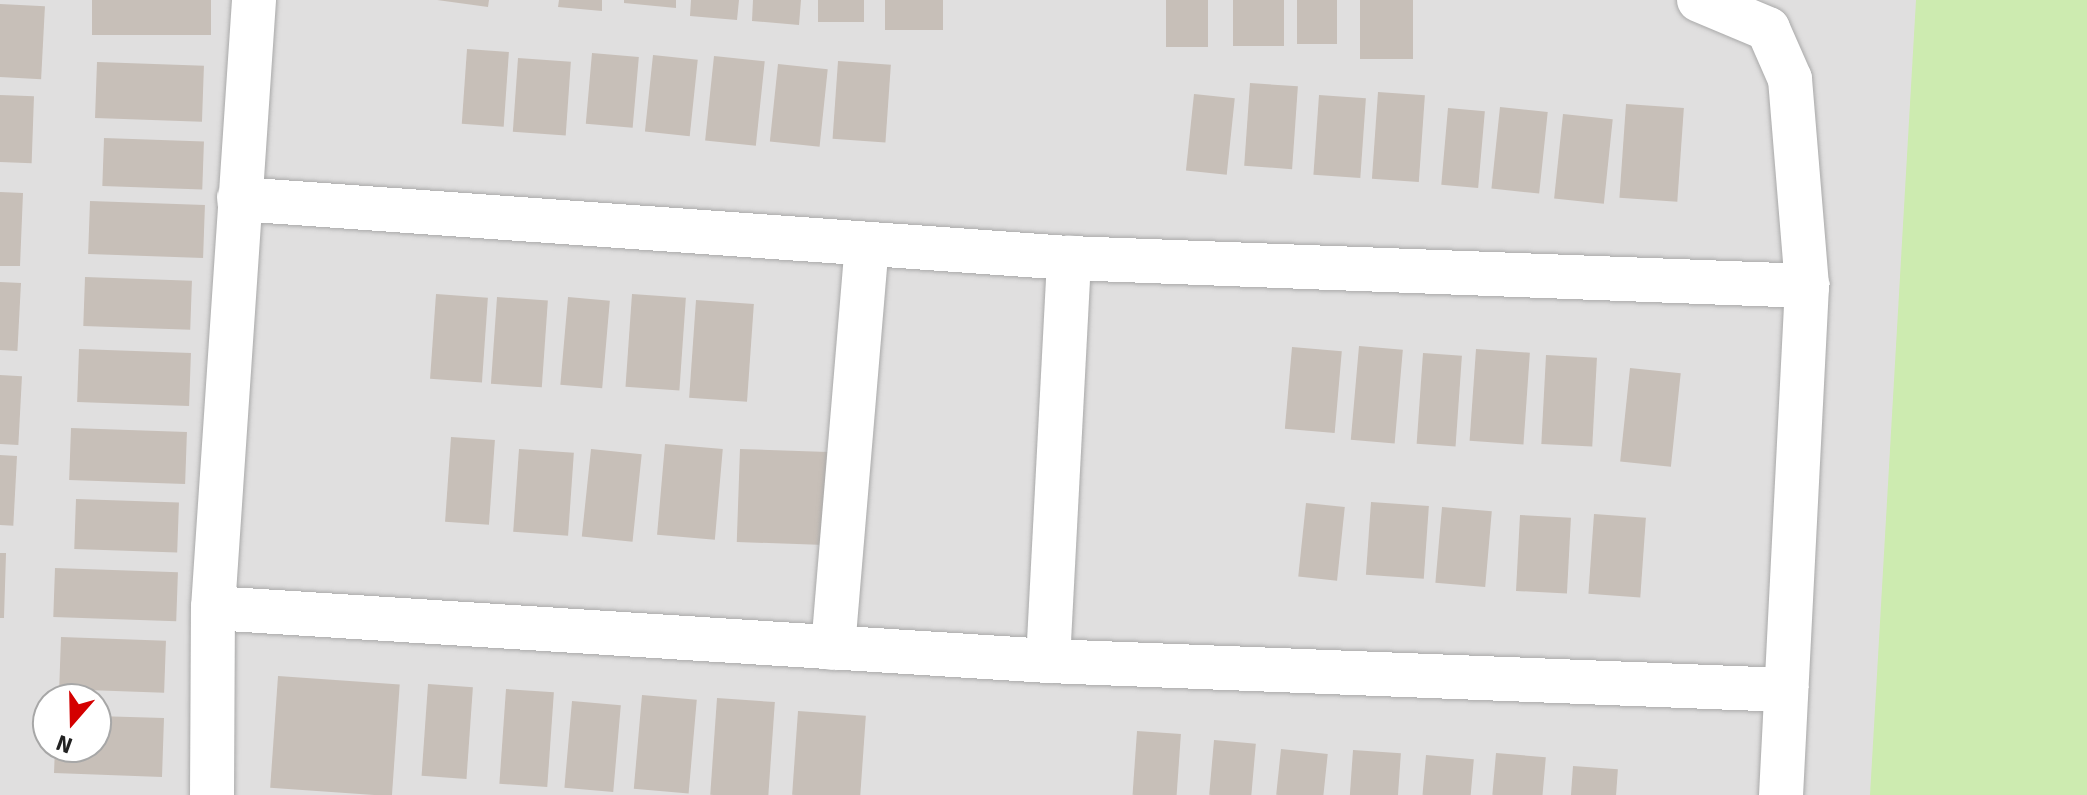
<!DOCTYPE html>
<html>
<head>
<meta charset="utf-8">
<style>
	body { margin:0 }
	#map { position:relative; width:2087px; height:795px; overflow:hidden; background:#f2efe9; font-family:Signika,sans-serif }
	div>[style] { position:absolute }
	.residential>* { inset:0; background:#e0dfdf }
	.grass>* { inset:0; background:#cdebb0 }
	.building>* { inset:0; background:#c7bfb8; transform-origin:0 0 }
	.roads { filter:drop-shadow(0 0 2px #a9a9a9) drop-shadow(0 0 2px #a9a9a9) }
	.minor>* { height:44px; margin:-22px; padding:0 22px; transform-origin:22px; border-radius:22px; background:#fff }
	span { translate:-50% -50%; white-space:nowrap; text-align:center; line-height:1.15; -webkit-text-stroke:8px #fff; paint-order:stroke }
	.north { position:absolute; left:32px; top:683px; width:80px; height:80px; box-sizing:border-box; background:#fff; border:2px solid #a7a7a7; border-radius:50%; rotate:200deg; font-size:22px; font-weight:700; line-height:32px; text-align:center; color:#222 }
	.north::after { content:''; display:block; margin:auto; width:28px; height:36px; background:#d40000; clip-path:polygon(50% 0,100% 100%,50% 72%,0 100%) }
</style>
</head>
<body>
<div id="map">
	<div class="residential">
		<div style="clip-path:polygon(evenodd,0 0,2087px 0,2087px 795px,0 795px,0 0,48px 699px,96px 699px,96px 747px,48px 747px,48px 699px)"></div>
	</div>
	<div class="grass">
		<div style="clip-path:polygon(1916px 0,2087px 0,2087px 795px,1870px 795px)"></div>
	</div>
	<div class="building">
		<div style="left:92px;top:0;width:119px;height:35px"></div>
		<div style="clip-path:polygon(437px 0,489px 0,488px 7px)"></div>
		<div style="clip-path:polygon(559px 0,602px 0,602px 11px,558px 7px)"></div>
		<div style="clip-path:polygon(624px 0,676px 0,676px 8px,624px 3px)"></div>
		<div style="clip-path:polygon(691px 0,739px 0,737px 20px,690px 16px)"></div>
		<div style="clip-path:polygon(753px 0,801px 0,799px 25px,752px 21px)"></div>
		<div style="left:818px;top:0;width:46px;height:22px"></div>
		<div style="left:885px;top:0;width:58px;height:30px"></div>
		<div style="left:1166px;top:0;width:42px;height:47px"></div>
		<div style="left:1233px;top:0;width:51px;height:46px"></div>
		<div style="left:1297px;top:0;width:40px;height:44px"></div>
		<div style="left:1360px;top:0;width:53px;height:59px"></div>
		<div style="left:0;top:4px;width:45px;height:73px;rotate:3deg"></div>
		<div style="left:467px;top:49px;width:42px;height:75px;rotate:4deg"></div>
		<div style="left:592px;top:53px;width:47px;height:71px;rotate:5deg"></div>
		<div style="left:653px;top:55px;width:45px;height:77px;rotate:6deg"></div>
		<div style="left:714px;top:56px;width:51px;height:85px;rotate:6deg"></div>
		<div style="left:518px;top:58px;width:53px;height:74px;rotate:4deg"></div>
		<div style="left:838px;top:61px;width:53px;height:78px;rotate:4deg"></div>
		<div style="left:97px;top:62px;width:107px;height:56px;rotate:2deg"></div>
		<div style="left:778px;top:64px;width:50px;height:78px;rotate:6deg"></div>
		<div style="left:1250px;top:83px;width:48px;height:83px;rotate:4deg"></div>
		<div style="left:1378px;top:92px;width:47px;height:87px;rotate:4deg"></div>
		<div style="left:1194px;top:94px;width:41px;height:77px;rotate:6deg"></div>
		<div style="left:0;top:95px;width:34px;height:67px;rotate:2deg"></div>
		<div style="left:1319px;top:95px;width:47px;height:80px;rotate:4deg"></div>
		<div style="left:1626px;top:104px;width:58px;height:94px;rotate:4deg"></div>
		<div style="left:1500px;top:107px;width:48px;height:82px;rotate:6deg"></div>
		<div style="left:1448px;top:108px;width:37px;height:77px;rotate:5deg"></div>
		<div style="left:1563px;top:114px;width:50px;height:85px;rotate:6deg"></div>
		<div style="left:104px;top:138px;width:100px;height:48px;rotate:2deg"></div>
		<div style="clip-path:polygon(0 192px,23px 193px,20px 266px,0 266px)"></div>
		<div style="left:90px;top:201px;width:115px;height:53px;rotate:2deg"></div>
		<div style="left:85px;top:277px;width:107px;height:49px;rotate:2deg"></div>
		<div style="left:0;top:282px;width:21px;height:68px;rotate:3deg"></div>
		<div style="left:436px;top:294px;width:52px;height:85px;rotate:4deg"></div>
		<div style="left:632px;top:294px;width:54px;height:93px;rotate:4deg"></div>
		<div style="left:497px;top:297px;width:51px;height:87px;rotate:4deg"></div>
		<div style="left:568px;top:297px;width:42px;height:88px;rotate:5deg"></div>
		<div style="left:696px;top:300px;width:58px;height:98px;rotate:4deg"></div>
		<div style="left:1359px;top:346px;width:44px;height:94px;rotate:5deg"></div>
		<div style="left:1292px;top:347px;width:50px;height:82px;rotate:5deg"></div>
		<div style="left:79px;top:349px;width:112px;height:53px;rotate:2deg"></div>
		<div style="left:1476px;top:349px;width:54px;height:92px;rotate:4deg"></div>
		<div style="left:1423px;top:353px;width:39px;height:91px;rotate:4deg"></div>
		<div style="left:1546px;top:355px;width:51px;height:89px;rotate:3deg"></div>
		<div style="left:1630px;top:368px;width:51px;height:94px;rotate:6deg"></div>
		<div style="left:0;top:375px;width:22px;height:69px;rotate:3deg"></div>
		<div style="left:71px;top:428px;width:116px;height:52px;rotate:2deg"></div>
		<div style="left:451px;top:437px;width:44px;height:85px;rotate:4deg"></div>
		<div style="left:665px;top:444px;width:58px;height:91px;rotate:5deg"></div>
		<div style="left:519px;top:449px;width:55px;height:83px;rotate:4deg"></div>
		<div style="left:591px;top:449px;width:51px;height:88px;rotate:6deg"></div>
		<div style="left:740px;top:449px;width:88px;height:93px;rotate:2deg"></div>
		<div style="left:0;top:455px;width:17px;height:70px;rotate:3deg"></div>
		<div style="left:76px;top:499px;width:103px;height:50px;rotate:2deg"></div>
		<div style="left:1371px;top:502px;width:58px;height:73px;rotate:4deg"></div>
		<div style="left:1306px;top:503px;width:39px;height:74px;rotate:6deg"></div>
		<div style="left:1442px;top:507px;width:50px;height:76px;rotate:5deg"></div>
		<div style="left:1594px;top:514px;width:52px;height:80px;rotate:4deg"></div>
		<div style="left:1520px;top:515px;width:51px;height:76px;rotate:3deg"></div>
		<div style="clip-path:polygon(0 553px,6px 553px,4px 618px,0 618px)"></div>
		<div style="left:55px;top:568px;width:123px;height:49px;rotate:2deg"></div>
		<div style="left:61px;top:637px;width:105px;height:52px;rotate:2deg"></div>
		<div style="left:278px;top:676px;width:122px;height:112px;rotate:4deg"></div>
		<div style="left:428px;top:684px;width:45px;height:92px;rotate:4deg"></div>
		<div style="left:506px;top:689px;width:48px;height:95px;rotate:4deg"></div>
		<div style="left:642px;top:695px;width:55px;height:94px;rotate:5deg"></div>
		<div style="left:717px;top:698px;width:58px;height:97px;rotate:4deg"></div>
		<div style="left:572px;top:701px;width:49px;height:87px;rotate:5deg"></div>
		<div style="left:798px;top:711px;width:68px;height:84px;rotate:4deg"></div>
		<div style="clip-path:polygon(96px 716px,164px 718px,162px 777px,54px 773px,55px 747px,96px 747px)"></div>
		<div style="left:1137px;top:731px;width:44px;height:64px;rotate:4deg"></div>
		<div style="left:1214px;top:740px;width:42px;height:55px;rotate:5deg"></div>
		<div style="left:1281px;top:749px;width:47px;height:46px;rotate:6deg"></div>
		<div style="left:1353px;top:750px;width:48px;height:45px;rotate:4deg"></div>
		<div style="left:1496px;top:753px;width:50px;height:42px;rotate:5deg"></div>
		<div style="left:1426px;top:755px;width:48px;height:40px;rotate:5deg"></div>
		<div style="left:1573px;top:766px;width:45px;height:29px;rotate:4deg"></div>
	</div>
	<div class="roads">
		<div class="minor">
			<div style="left:1699px;top:0;width:75px;rotate:22.8deg"></div>
			<div style="left:1768px;top:29px;width:55px;rotate:66.3deg"></div>
			<div style="left:1790px;top:79px;width:208px;rotate:85.3deg"></div>
			<div style="left:1807px;top:286px;width:510px;rotate:92.92deg"></div>
			<div style="left:239px;top:199px;width:832px;rotate:4.07deg"></div>
			<div style="left:1069px;top:258px;width:739px;rotate:2.17deg"></div>
			<div style="left:213px;top:608px;width:837px;rotate:3.63deg"></div>
			<div style="left:1048px;top:661px;width:739px;rotate:2.25deg"></div>
			<div style="left:833px;top:648px;width:402px;rotate:-85.2deg"></div>
			<div style="left:1048px;top:661px;width:404px;rotate:-87deg"></div>
			<div style="left:212px;top:795px;width:187px;rotate:-89.7deg"></div>
			<div style="left:213px;top:608px;width:609px;rotate:-86.14deg"></div>
		</div>
	</div>
	<div class="north">N</div>
</div>
</body>
</html>
